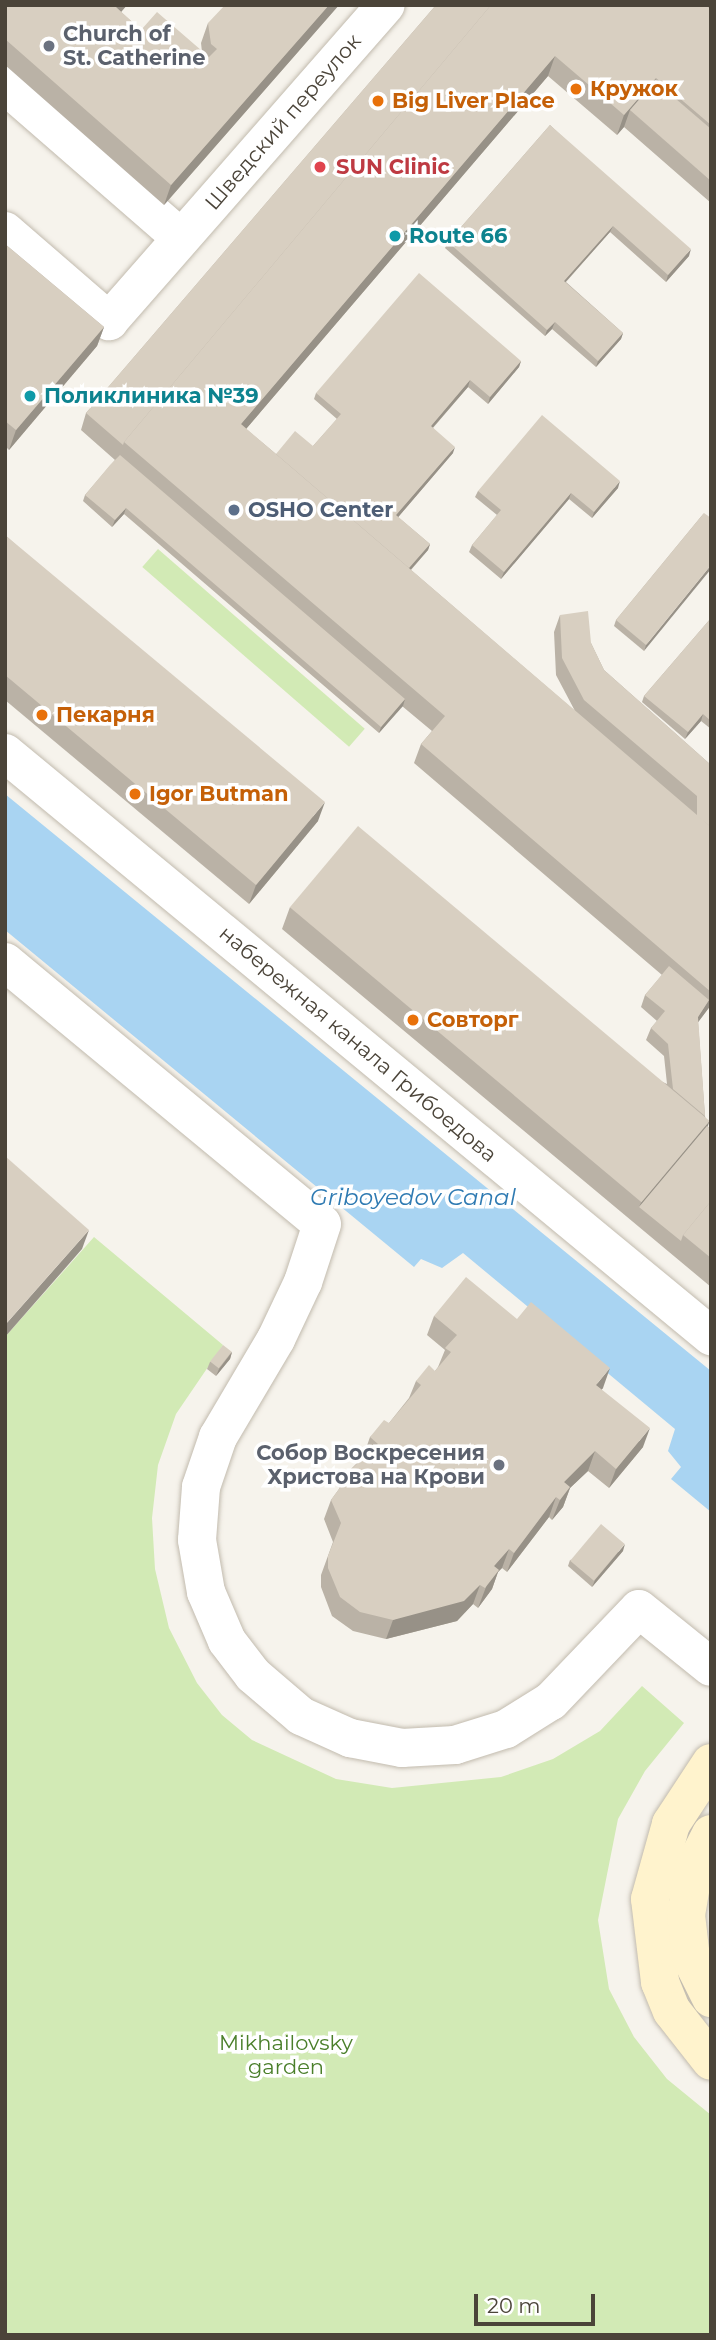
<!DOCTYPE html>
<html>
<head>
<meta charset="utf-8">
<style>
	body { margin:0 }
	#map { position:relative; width:716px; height:2340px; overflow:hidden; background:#f6f3ec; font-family:Montserrat,sans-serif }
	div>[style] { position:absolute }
	.green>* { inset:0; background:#d2eab5; transform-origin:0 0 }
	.water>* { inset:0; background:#a9d4f2 }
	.roads { filter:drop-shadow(0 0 2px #c2bbae) drop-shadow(0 0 2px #c2bbae) }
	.street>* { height:38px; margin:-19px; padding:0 19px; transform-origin:19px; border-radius:19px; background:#fff }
	.secondary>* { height:38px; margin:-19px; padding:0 19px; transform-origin:19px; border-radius:19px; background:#fff3cd }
	.wall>* { inset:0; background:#bab2a6 }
	.shaded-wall>* { inset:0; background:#979187 }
	.building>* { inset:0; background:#d8cfc1; transform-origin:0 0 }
	.dots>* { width:19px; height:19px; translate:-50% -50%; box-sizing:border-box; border:4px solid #fff; border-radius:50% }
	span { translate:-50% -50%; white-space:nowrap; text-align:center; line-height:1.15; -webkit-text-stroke:7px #fff; paint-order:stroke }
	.worship-label { font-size:21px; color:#5b616d; font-weight:700 }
	.left { translate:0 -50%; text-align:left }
	.right { translate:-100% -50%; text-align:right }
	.food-label { font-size:21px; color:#c56008; font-weight:700 }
	.street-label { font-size:21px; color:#4b4439 }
	.health-label { font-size:21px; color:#be3a42; font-weight:700 }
	.culture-label { font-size:21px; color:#0d838f; font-weight:700 }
	.service-label { font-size:21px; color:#4e5e75; font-weight:700 }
	.park-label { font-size:21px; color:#4a7f2a }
	.water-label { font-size:23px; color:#2e7ab2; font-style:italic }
	.frame { position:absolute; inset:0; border:7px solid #4b4439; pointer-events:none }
	.scale { position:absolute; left:474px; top:2294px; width:121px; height:32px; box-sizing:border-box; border:4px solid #4b4439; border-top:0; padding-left:9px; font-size:21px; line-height:24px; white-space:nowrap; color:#4b4439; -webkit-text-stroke:5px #fff; paint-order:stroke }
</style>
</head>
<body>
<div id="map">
	<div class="green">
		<div style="left:158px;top:549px;width:274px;height:24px;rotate:41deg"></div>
		<div style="clip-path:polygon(94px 1237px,223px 1345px,176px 1414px,158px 1465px,152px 1518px,155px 1569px,169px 1628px,197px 1683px,222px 1715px,252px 1740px,336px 1779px,392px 1788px,501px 1777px,553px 1759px,600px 1731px,642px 1686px,684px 1723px,645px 1771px,618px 1819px,598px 1920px,609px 1989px,634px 2037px,667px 2079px,711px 2115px,711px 2335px,5px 2335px,5px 1337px)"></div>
	</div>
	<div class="water">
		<div style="clip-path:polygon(5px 794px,711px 1371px,711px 1512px,671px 1479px,681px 1467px,668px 1451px,675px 1429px,463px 1253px,442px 1268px,421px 1259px,414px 1267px,5px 930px)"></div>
	</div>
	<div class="roads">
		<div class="street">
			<div style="left:5px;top:85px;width:233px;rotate:41deg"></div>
			<div style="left:5px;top:231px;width:138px;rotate:40.9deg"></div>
			<div style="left:109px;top:321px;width:420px;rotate:-48.8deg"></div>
			<div style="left:5px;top:753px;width:916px;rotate:39.55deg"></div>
			<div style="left:5px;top:962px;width:411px;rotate:39.6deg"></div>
			<div style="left:322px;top:1224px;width:61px;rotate:108.1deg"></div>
			<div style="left:303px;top:1282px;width:63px;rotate:115.3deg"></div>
			<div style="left:276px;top:1339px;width:114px;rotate:120.6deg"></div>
			<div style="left:218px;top:1437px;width:53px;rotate:108.8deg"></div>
			<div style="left:201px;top:1487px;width:53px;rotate:94.3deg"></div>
			<div style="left:197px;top:1540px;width:53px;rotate:80.2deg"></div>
			<div style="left:206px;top:1592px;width:53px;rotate:66.8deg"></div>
			<div style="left:227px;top:1641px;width:43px;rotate:52.6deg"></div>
			<div style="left:253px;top:1675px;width:63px;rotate:40.5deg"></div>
			<div style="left:301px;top:1716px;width:54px;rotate:24.2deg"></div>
			<div style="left:350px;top:1738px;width:53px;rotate:10.9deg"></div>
			<div style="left:402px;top:1748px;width:53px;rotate:-3.2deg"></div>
			<div style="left:455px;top:1745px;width:53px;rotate:-17.4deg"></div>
			<div style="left:506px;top:1729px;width:53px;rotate:-31.9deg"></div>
			<div style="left:551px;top:1701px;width:127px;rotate:-46.3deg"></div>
			<div style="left:639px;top:1609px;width:92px;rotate:38.9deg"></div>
		</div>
		<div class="secondary">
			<div style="left:711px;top:1763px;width:73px;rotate:123.3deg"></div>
			<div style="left:671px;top:1824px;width:78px;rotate:105.6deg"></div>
			<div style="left:650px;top:1899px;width:84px;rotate:83.1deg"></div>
			<div style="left:660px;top:1982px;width:31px;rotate:68deg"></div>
			<div style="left:672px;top:2011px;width:63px;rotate:52deg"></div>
			<div style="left:711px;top:1834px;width:38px;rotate:117deg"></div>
			<div style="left:694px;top:1868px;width:48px;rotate:99.7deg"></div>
			<div style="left:686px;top:1915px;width:43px;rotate:83.4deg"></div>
			<div style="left:691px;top:1958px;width:45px;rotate:63.4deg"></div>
		</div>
	</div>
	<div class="wall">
		<div style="clip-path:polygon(5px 5px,127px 5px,121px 12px,141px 30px,202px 52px,201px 43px,208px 23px,339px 5px,164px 205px,5px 65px)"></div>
		<div style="clip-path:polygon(436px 5px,711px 5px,711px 203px,624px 127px,617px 135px,548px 76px,246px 429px,276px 454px,313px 446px,337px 419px,314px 399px,316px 393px,521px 361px,519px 367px,488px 404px,468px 387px,433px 428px,453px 453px,398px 517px,430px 544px,428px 550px,411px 570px,575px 711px,556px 675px,554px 632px,560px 615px,591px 643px,604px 670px,711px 765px,711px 1005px,698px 1022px,705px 1116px,707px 1126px,711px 1129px,711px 1287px,282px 929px,290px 907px,667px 1084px,664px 1056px,646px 1040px,651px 1028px,657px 1021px,641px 1007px,645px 995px,662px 975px,414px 763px,421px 744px,432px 731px,402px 706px,379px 733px,124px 514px,112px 527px,83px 501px,85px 495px,115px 460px,81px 430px,86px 413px)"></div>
		<div style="clip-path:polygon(550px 125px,689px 256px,666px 282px,610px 232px,566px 282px,623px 333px,621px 339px,596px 367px,552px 329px,545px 336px,445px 248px,448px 242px)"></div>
		<div style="clip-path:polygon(5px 244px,104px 327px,97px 346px,9px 450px,5px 446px)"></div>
		<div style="clip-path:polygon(618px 488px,592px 518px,569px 499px,501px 579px,469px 552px,472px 545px,497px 515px,475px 497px,478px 491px)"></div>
		<div style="clip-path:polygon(704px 513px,644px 651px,614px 626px,616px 620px)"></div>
		<div style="clip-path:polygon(5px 535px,318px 821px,249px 904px,5px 700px)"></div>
		<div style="clip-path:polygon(711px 618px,711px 729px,701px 721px,685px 739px,642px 702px,644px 696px)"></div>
		<div style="clip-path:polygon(434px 1316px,517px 1319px,603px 1388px,601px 1390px,643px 1447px,609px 1488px,588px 1471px,570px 1488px,563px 1507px,552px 1520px,549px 1517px,507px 1572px,502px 1568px,498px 1572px,492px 1589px,478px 1608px,473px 1604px,457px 1621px,386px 1639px,353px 1631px,332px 1616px,321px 1587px,321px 1575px,333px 1542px,324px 1519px,331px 1500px,339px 1489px,344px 1476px,363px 1457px,370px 1437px,389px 1423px,409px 1398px,416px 1381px,435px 1371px,438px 1367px,445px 1350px,427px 1335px)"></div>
		<div style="clip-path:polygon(232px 1352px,230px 1359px,216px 1376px,207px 1369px,210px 1362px)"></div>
		<div style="clip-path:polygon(623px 1551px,592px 1587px,568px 1566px,570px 1560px)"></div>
	</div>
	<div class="shaded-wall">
		<div style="clip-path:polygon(117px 5px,127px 5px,109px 26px,116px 7px)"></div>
		<div style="clip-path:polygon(329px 5px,339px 5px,164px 205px,171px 185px)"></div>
		<div style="clip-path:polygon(555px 56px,548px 76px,234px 443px,241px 424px)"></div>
		<div style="clip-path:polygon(656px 78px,649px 97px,630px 110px,624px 127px,617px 135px,624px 115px)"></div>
		<div style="clip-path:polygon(613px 226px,610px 232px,561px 287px,564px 281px)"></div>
		<div style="clip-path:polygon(691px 249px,689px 256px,666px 282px,668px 275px)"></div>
		<div style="clip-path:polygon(555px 322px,552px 329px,545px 336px,547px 330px)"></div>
		<div style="clip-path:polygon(104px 327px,97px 346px,9px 450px,16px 430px)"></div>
		<div style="clip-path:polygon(623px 333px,621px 339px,596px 367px,598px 361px)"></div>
		<div style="clip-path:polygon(521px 361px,519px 367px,488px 404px,490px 397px)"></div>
		<div style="clip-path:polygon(470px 380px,468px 387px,428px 433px,431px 426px)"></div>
		<div style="clip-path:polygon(455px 447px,453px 453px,394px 522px,396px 515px)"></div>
		<div style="clip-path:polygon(620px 481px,618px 488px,592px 518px,594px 512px)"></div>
		<div style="clip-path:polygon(571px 493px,569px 499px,501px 579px,504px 572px)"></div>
		<div style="clip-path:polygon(126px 508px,124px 514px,112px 527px,115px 520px)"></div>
		<div style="clip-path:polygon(430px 544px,428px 550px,398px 584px,400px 578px)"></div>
		<div style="clip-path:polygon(711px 565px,711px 569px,644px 651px,646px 645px)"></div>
		<div style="clip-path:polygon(405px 699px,403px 706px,379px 733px,381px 727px)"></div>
		<div style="clip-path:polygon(703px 714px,701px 721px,685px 739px,688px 732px)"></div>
		<div style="clip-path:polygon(325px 802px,318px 821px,249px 904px,256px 885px)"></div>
		<div style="clip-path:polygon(711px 995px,711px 1005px,693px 1029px,698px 1017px,709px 1000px)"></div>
		<div style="clip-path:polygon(710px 1120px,702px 1142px,639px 1207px,642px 1201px)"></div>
		<div style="clip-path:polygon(89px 1230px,82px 1249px,5px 1337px,5px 1325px)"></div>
		<div style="clip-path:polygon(232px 1352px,230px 1359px,216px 1376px,219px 1369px)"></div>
		<div style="clip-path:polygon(610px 1368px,603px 1388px,589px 1405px,596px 1385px)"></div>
		<div style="clip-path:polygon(650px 1428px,643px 1447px,609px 1488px,616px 1469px)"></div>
		<div style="clip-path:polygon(595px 1451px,588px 1471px,570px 1488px,563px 1507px,552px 1520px,560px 1500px,564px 1482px)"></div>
		<div style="clip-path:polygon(556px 1497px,549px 1517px,507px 1572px,514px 1553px)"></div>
		<div style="clip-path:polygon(625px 1544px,623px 1551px,592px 1587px,595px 1580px)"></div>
		<div style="clip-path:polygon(509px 1549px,502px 1568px,498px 1572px,492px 1589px,478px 1608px,494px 1566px)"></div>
		<div style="clip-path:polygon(480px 1585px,473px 1604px,457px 1621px,386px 1639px,393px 1620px)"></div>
	</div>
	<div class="building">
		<div style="clip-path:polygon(5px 5px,117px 5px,116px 7px,141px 30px,157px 12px,209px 57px,217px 49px,211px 44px,208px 23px,225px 5px,329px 5px,171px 185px,5px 39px)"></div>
		<div style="clip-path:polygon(436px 5px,491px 5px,124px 442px,123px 445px,86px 413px)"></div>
		<div style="clip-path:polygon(491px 5px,706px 5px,711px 10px,711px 125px,656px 78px,624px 115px,555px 56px,241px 424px,711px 827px,711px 992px,421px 744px,445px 716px,124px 442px)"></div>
		<div style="clip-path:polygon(655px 81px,711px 129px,711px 181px,630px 110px)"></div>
		<div style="clip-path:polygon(550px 125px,691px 249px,668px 275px,613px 226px,564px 281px,623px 333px,598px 361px,555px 322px,547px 330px,448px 242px)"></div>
		<div style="clip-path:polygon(5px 244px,104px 327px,16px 430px,5px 421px)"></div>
		<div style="clip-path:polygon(419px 273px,521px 361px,490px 397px,470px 380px,431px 426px,455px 447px,396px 515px,430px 544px,409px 568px,276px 454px,295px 431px,313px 446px,341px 414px,316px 393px)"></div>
		<div style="clip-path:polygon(542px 415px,620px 481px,594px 512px,571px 493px,504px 572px,472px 545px,501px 510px,478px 491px)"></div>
		<div style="clip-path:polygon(120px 455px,405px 699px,381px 727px,126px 508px,115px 520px,85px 495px,110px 465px)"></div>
		<div style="clip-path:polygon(704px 513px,711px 518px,711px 565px,646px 645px,616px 620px)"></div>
		<div style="clip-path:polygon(5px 535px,325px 802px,256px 885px,5px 675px)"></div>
		<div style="clip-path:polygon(588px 611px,591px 643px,604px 670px,711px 765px,711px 827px,697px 816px,697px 796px,584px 700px,562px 658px,560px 615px)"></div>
		<div style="clip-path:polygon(711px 618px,711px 721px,703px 714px,688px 732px,644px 696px)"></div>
		<div style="left:358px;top:826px;width:459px;height:106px;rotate:40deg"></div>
		<div style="clip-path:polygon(669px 966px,709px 1000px,698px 1017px,705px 1116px,673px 1089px,668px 1044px,651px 1028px,665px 1011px,645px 995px)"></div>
		<div style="clip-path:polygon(707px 1126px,711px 1129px,711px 1201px,683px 1235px,681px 1241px,639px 1207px)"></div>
		<div style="clip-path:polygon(5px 1156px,89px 1230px,5px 1325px)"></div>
		<div style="clip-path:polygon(711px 1201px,711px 1258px,683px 1235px)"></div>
		<div style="clip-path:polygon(466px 1277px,517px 1319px,531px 1302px,610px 1368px,596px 1385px,650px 1428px,616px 1469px,595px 1451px,564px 1482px,570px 1487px,560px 1500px,556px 1497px,514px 1553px,509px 1549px,494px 1566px,499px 1570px,485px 1588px,480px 1585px,464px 1601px,393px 1620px,360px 1612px,340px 1597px,328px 1568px,328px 1556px,341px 1523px,331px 1500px,347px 1478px,344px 1476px,378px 1444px,370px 1437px,384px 1420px,389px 1423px,421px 1385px,416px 1381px,429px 1365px,435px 1371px,451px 1352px,445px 1348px,457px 1335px,434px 1316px)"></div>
		<div style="left:223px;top:1345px;width:11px;height:21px;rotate:38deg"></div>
		<div style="left:601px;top:1524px;width:31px;height:48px;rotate:40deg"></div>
	</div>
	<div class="dots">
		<div style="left:49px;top:46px;background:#6b7280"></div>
		<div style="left:576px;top:89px;background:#e8710a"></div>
		<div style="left:378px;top:101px;background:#e8710a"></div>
		<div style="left:320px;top:167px;background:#e0444e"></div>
		<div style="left:395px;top:236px;background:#0f9aa8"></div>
		<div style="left:30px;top:396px;background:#0f9aa8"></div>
		<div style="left:234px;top:510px;background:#5c6f8a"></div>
		<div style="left:42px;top:715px;background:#e8710a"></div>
		<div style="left:135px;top:794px;background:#e8710a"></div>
		<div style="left:413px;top:1020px;background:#e8710a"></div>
		<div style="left:499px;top:1465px;background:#6b7280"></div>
	</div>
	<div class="worship-label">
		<span class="left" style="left:63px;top:46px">Church of<br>St. Catherine</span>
		<span class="right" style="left:485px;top:1465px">Собор Воскресения<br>Христова на Крови</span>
	</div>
	<div class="food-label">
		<span class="left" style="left:590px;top:89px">Кружок</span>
		<span class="left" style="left:392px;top:101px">Big Liver Place</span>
		<span class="left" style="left:56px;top:715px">Пекарня</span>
		<span class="left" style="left:149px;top:794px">Igor Butman</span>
		<span class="left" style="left:427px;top:1020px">Совторг</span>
	</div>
	<div class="street-label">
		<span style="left:283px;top:122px;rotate:-49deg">Шведский переулок</span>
		<span style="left:358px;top:1044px;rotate:40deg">набережная канала Грибоедова</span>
	</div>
	<div class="health-label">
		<span class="left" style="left:336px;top:167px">SUN Clinic</span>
	</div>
	<div class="culture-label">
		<span class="left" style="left:409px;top:236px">Route 66</span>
		<span class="left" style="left:44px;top:396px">Поликлиника №39</span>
	</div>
	<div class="service-label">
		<span class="left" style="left:248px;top:510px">OSHO Center</span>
	</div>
	<div class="park-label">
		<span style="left:286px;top:2055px">Mikhailovsky<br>garden</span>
	</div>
	<div class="water-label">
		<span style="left:413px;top:1197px">Griboyedov Canal</span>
	</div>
	<div class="frame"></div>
	<div class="scale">20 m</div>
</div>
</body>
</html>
